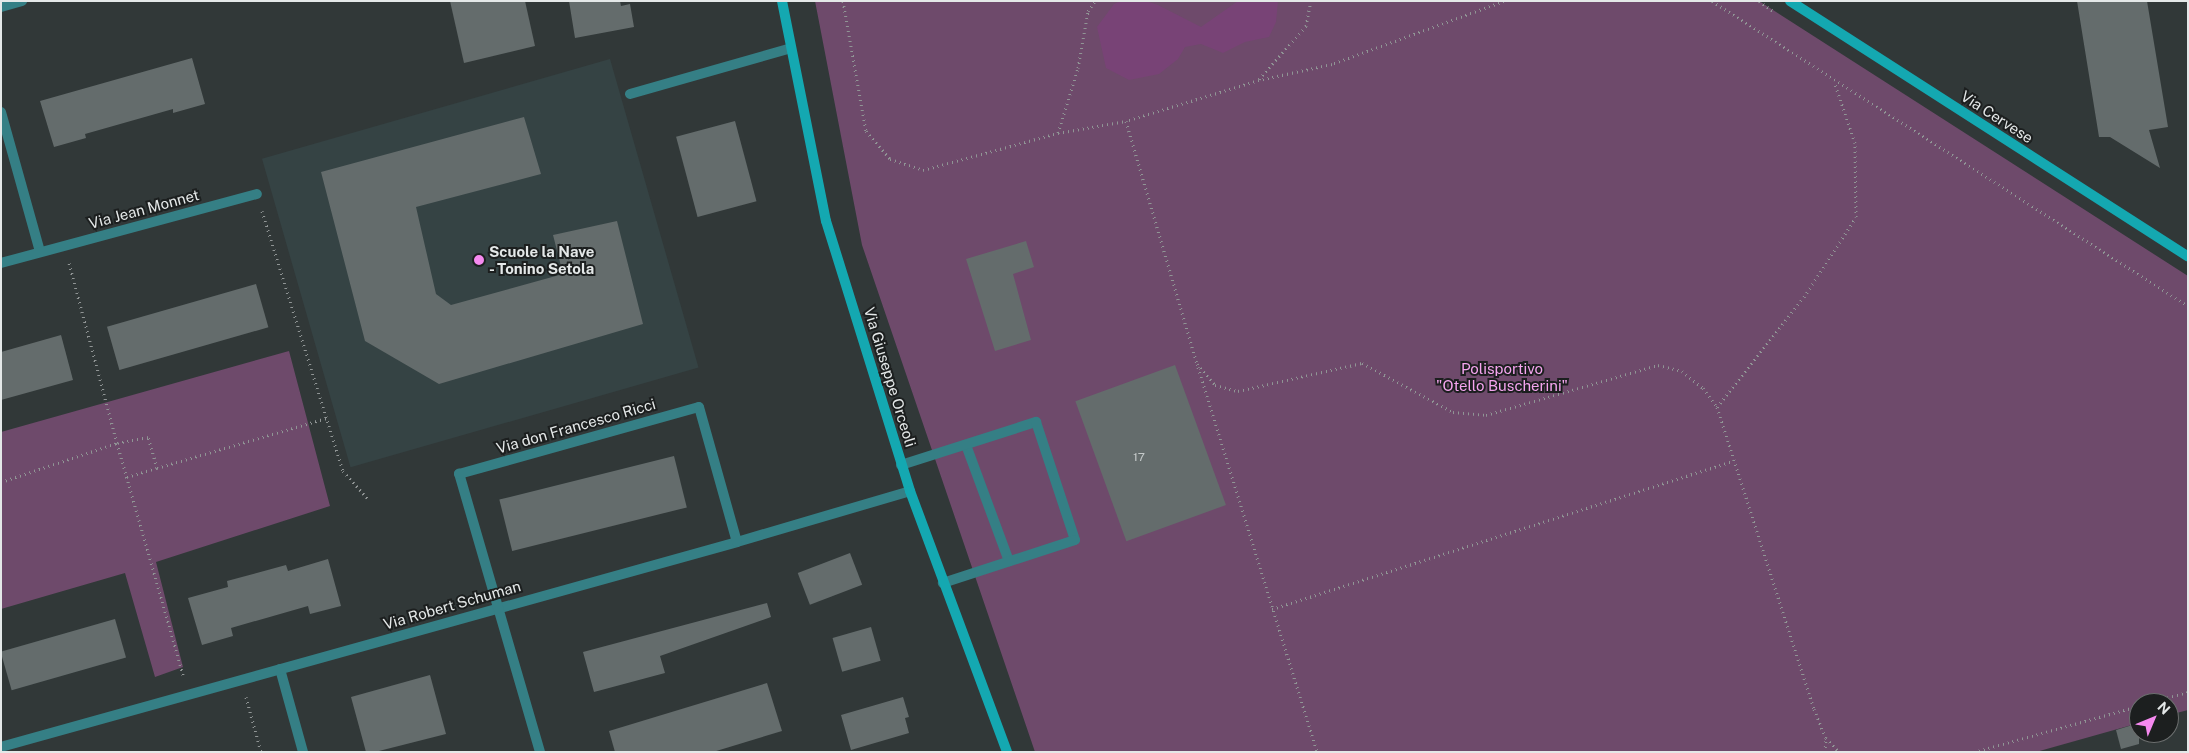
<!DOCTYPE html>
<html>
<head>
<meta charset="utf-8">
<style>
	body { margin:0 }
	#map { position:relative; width:2189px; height:753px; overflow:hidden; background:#313838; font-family:"Public Sans",sans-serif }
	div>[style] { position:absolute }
	.built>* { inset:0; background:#354344; transform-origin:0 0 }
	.green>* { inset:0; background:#6e4a6b }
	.water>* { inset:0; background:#784376 }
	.building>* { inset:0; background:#646c6c; transform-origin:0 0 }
	.path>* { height:3px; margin-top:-1.5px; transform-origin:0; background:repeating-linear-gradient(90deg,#909595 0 1px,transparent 0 5px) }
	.lane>* { height:10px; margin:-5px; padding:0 5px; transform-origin:5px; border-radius:5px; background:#357f85 }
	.street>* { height:10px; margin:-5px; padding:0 5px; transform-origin:5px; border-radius:5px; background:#357f85 }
	.secondary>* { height:10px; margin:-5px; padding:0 5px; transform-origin:5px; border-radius:5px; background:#14a8b1 }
	.dots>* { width:14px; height:14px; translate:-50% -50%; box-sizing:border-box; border:2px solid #1c1f1f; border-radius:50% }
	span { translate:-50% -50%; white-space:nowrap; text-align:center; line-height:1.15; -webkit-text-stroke:4px #1c1f1f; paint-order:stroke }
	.number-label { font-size:12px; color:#c4c9c9 }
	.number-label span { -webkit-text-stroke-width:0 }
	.street-label { font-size:15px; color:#e4e8e8 }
	.poi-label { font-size:15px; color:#e4e8e8; font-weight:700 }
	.left { translate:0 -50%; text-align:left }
	.park-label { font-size:15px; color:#f5a5ef }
	.frame { position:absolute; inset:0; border:2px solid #e4e8e8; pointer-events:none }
	.north { position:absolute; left:2129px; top:693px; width:50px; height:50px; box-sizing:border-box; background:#1c1f1f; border:1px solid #6c6f6f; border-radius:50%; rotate:45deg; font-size:14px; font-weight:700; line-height:20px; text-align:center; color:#e4e8e8 }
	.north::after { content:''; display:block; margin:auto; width:18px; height:22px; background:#f589ef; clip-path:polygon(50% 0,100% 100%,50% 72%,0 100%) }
</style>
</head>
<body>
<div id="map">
	<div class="built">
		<div style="left:610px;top:59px;width:321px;height:362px;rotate:74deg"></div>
	</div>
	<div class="green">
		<div style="clip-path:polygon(815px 1px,1759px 1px,2188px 276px,2188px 710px,2169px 715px,2169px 703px,2139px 703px,2139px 723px,2036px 752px,1035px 752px,862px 245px)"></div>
		<div style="clip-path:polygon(289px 351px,330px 506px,156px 562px,183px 667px,155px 677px,125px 573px,1px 609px,1px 432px)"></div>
	</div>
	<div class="water">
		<div style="clip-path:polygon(1121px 1px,1146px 1px,1158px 5px,1201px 27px,1238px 1px,1278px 1px,1276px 22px,1269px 37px,1245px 42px,1223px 53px,1201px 44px,1185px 47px,1178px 59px,1159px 74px,1129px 80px,1106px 68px,1097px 27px,1114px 4px)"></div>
	</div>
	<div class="building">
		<div style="clip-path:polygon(450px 1px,525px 1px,535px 46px,464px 63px)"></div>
		<div style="clip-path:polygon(569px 1px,620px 1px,621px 6px,630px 4px,634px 27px,575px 38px)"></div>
		<div style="clip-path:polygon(2077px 1px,2147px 1px,2168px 127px,2149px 130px,2160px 168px,2110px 137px,2099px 137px)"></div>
		<div style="clip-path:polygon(192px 58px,205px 104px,173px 113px,173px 109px,85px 134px,86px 138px,54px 147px,40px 101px)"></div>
		<div style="clip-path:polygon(524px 117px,541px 174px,416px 207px,436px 294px,451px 305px,563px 274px,553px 235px,617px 221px,643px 324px,439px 384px,365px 341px,321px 172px)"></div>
		<div style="left:735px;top:121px;width:83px;height:61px;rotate:75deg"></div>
		<div style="clip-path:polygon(1026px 241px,1034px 267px,1013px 274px,1031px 340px,995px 351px,966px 259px)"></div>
		<div style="left:256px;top:284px;width:45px;height:155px;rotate:74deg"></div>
		<div style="clip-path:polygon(61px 335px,73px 380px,1px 400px,1px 352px)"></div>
		<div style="left:1175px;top:365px;width:149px;height:106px;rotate:70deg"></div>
		<div style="left:674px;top:456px;width:53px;height:180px;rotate:76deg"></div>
		<div style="left:850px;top:553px;width:34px;height:56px;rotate:69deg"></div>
		<div style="clip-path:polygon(328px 559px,341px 606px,310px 614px,308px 606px,231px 628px,233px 636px,202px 645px,188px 598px,228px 587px,227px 581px,286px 565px,288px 571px)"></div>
		<div style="clip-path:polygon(767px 603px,771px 617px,660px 656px,665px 673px,594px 692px,583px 652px)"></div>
		<div style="left:115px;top:619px;width:40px;height:119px;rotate:74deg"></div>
		<div style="left:871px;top:627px;width:35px;height:40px;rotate:74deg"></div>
		<div style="clip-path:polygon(430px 675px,446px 734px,375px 752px,366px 752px,351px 697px)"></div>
		<div style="clip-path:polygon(767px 683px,782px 731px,713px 752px,615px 752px,609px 731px)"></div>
		<div style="clip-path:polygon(903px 697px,909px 717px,905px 718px,909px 733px,851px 750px,841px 715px)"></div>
		<div style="clip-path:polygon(2139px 723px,2139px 744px,2121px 749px,2116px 730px)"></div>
	</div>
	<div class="path">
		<div style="left:843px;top:1px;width:132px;rotate:80deg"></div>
		<div style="left:866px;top:131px;width:37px;rotate:49deg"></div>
		<div style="left:890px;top:159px;width:35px;rotate:18deg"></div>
		<div style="left:923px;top:170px;width:140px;rotate:-15.3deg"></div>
		<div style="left:1058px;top:133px;width:68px;rotate:-72.9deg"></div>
		<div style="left:1078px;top:68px;width:58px;rotate:-80deg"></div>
		<div style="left:1088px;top:11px;width:12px;rotate:-55deg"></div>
		<div style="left:1504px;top:1px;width:183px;rotate:159.9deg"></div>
		<div style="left:1332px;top:64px;width:75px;rotate:167.6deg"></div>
		<div style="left:1259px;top:80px;width:139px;rotate:162.9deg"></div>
		<div style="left:1126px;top:121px;width:253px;rotate:73.7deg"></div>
		<div style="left:1197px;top:364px;width:28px;rotate:49deg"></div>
		<div style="left:1215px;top:385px;width:24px;rotate:15deg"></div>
		<div style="left:1238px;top:391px;width:127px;rotate:-12.7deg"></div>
		<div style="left:1362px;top:363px;width:103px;rotate:28.3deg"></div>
		<div style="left:1453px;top:412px;width:33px;rotate:5deg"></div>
		<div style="left:1486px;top:415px;width:179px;rotate:-16.2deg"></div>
		<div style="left:1658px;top:365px;width:25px;rotate:14deg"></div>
		<div style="left:1682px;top:371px;width:27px;rotate:39deg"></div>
		<div style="left:1703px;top:388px;width:24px;rotate:54deg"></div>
		<div style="left:1717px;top:407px;width:317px;rotate:72.2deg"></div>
		<div style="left:1814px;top:709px;width:31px;rotate:68deg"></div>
		<div style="left:1826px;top:738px;width:19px;rotate:47deg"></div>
		<div style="left:1712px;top:1px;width:565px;rotate:32.65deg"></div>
		<div style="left:1759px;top:1px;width:19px;rotate:35deg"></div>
		<div style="left:1259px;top:79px;width:71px;rotate:-48.4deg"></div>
		<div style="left:1306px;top:26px;width:25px;rotate:-79deg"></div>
		<div style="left:1058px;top:133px;width:69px;rotate:-10deg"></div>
		<div style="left:262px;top:211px;width:272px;rotate:72.7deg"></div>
		<div style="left:343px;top:471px;width:38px;rotate:48deg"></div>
		<div style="left:1198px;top:367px;width:403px;rotate:72.8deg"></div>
		<div style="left:1717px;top:407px;width:140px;rotate:-51.7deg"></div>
		<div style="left:1804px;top:297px;width:95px;rotate:-57deg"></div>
		<div style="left:1856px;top:217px;width:74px;rotate:-90.8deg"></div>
		<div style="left:1855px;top:143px;width:65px;rotate:-108.7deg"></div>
		<div style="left:157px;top:468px;width:177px;rotate:-16.4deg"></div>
		<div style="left:127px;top:477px;width:31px;rotate:-17deg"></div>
		<div style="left:157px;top:468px;width:32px;rotate:-106deg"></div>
		<div style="left:148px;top:437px;width:32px;rotate:169deg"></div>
		<div style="left:117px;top:443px;width:244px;rotate:74.1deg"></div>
		<div style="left:1px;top:482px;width:122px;rotate:-18.6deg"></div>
		<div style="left:117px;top:443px;width:187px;rotate:-104.9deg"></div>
		<div style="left:1272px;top:609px;width:485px;rotate:-17.8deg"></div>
		<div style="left:246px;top:697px;width:57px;rotate:74.7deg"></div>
		<div style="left:2148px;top:703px;width:41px;rotate:-15.4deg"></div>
		<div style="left:1825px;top:752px;width:14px;rotate:-86deg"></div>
		<div style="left:1974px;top:752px;width:171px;rotate:-15.6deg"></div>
	</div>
	<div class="lane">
		<div style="left:630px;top:94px;width:167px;rotate:-15.9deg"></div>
		<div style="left:966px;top:445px;width:124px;rotate:69.7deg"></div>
		<div style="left:901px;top:465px;width:142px;rotate:-17.7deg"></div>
		<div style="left:1036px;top:422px;width:124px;rotate:71.7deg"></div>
		<div style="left:1075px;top:540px;width:139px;rotate:162deg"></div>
		<div style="left:280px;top:669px;width:86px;rotate:74.5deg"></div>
	</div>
	<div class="street">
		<div style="left:1px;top:7px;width:22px;rotate:-16deg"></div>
		<div style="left:1px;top:112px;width:145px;rotate:74.4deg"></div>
		<div style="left:1px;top:263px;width:265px;rotate:-15.1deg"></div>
		<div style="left:1px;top:747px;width:764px;rotate:-15.56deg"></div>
		<div style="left:737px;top:542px;width:180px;rotate:-16.4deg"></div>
		<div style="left:540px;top:752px;width:290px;rotate:-106.2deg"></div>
		<div style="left:459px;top:474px;width:249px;rotate:-15.6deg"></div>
		<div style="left:699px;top:407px;width:140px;rotate:74.3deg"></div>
	</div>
	<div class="secondary">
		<div style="left:782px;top:1px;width:224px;rotate:78.7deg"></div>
		<div style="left:826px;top:221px;width:283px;rotate:72.7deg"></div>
		<div style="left:910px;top:491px;width:278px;rotate:69.6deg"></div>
		<div style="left:1790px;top:1px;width:473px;rotate:32.7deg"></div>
	</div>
	<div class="dots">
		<div style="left:479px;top:260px;background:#f589ef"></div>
	</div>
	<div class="number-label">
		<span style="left:1139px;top:458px">17</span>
	</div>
	<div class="street-label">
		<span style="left:1997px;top:117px;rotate:33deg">Via Cervese</span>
		<span style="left:144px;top:209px;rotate:-15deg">Via Jean Monnet</span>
		<span style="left:890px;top:377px;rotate:73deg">Via Giuseppe Orceoli</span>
		<span style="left:576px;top:426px;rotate:-16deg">Via don Francesco Ricci</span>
		<span style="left:452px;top:605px;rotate:-16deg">Via Robert Schuman</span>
	</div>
	<div class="poi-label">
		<span class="left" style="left:489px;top:260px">Scuole la Nave<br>- Tonino Setola</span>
	</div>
	<div class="park-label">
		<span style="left:1502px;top:377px">Polisportivo<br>"Otello Buscherini"</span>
	</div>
	<div class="frame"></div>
	<div class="north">N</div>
</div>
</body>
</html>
